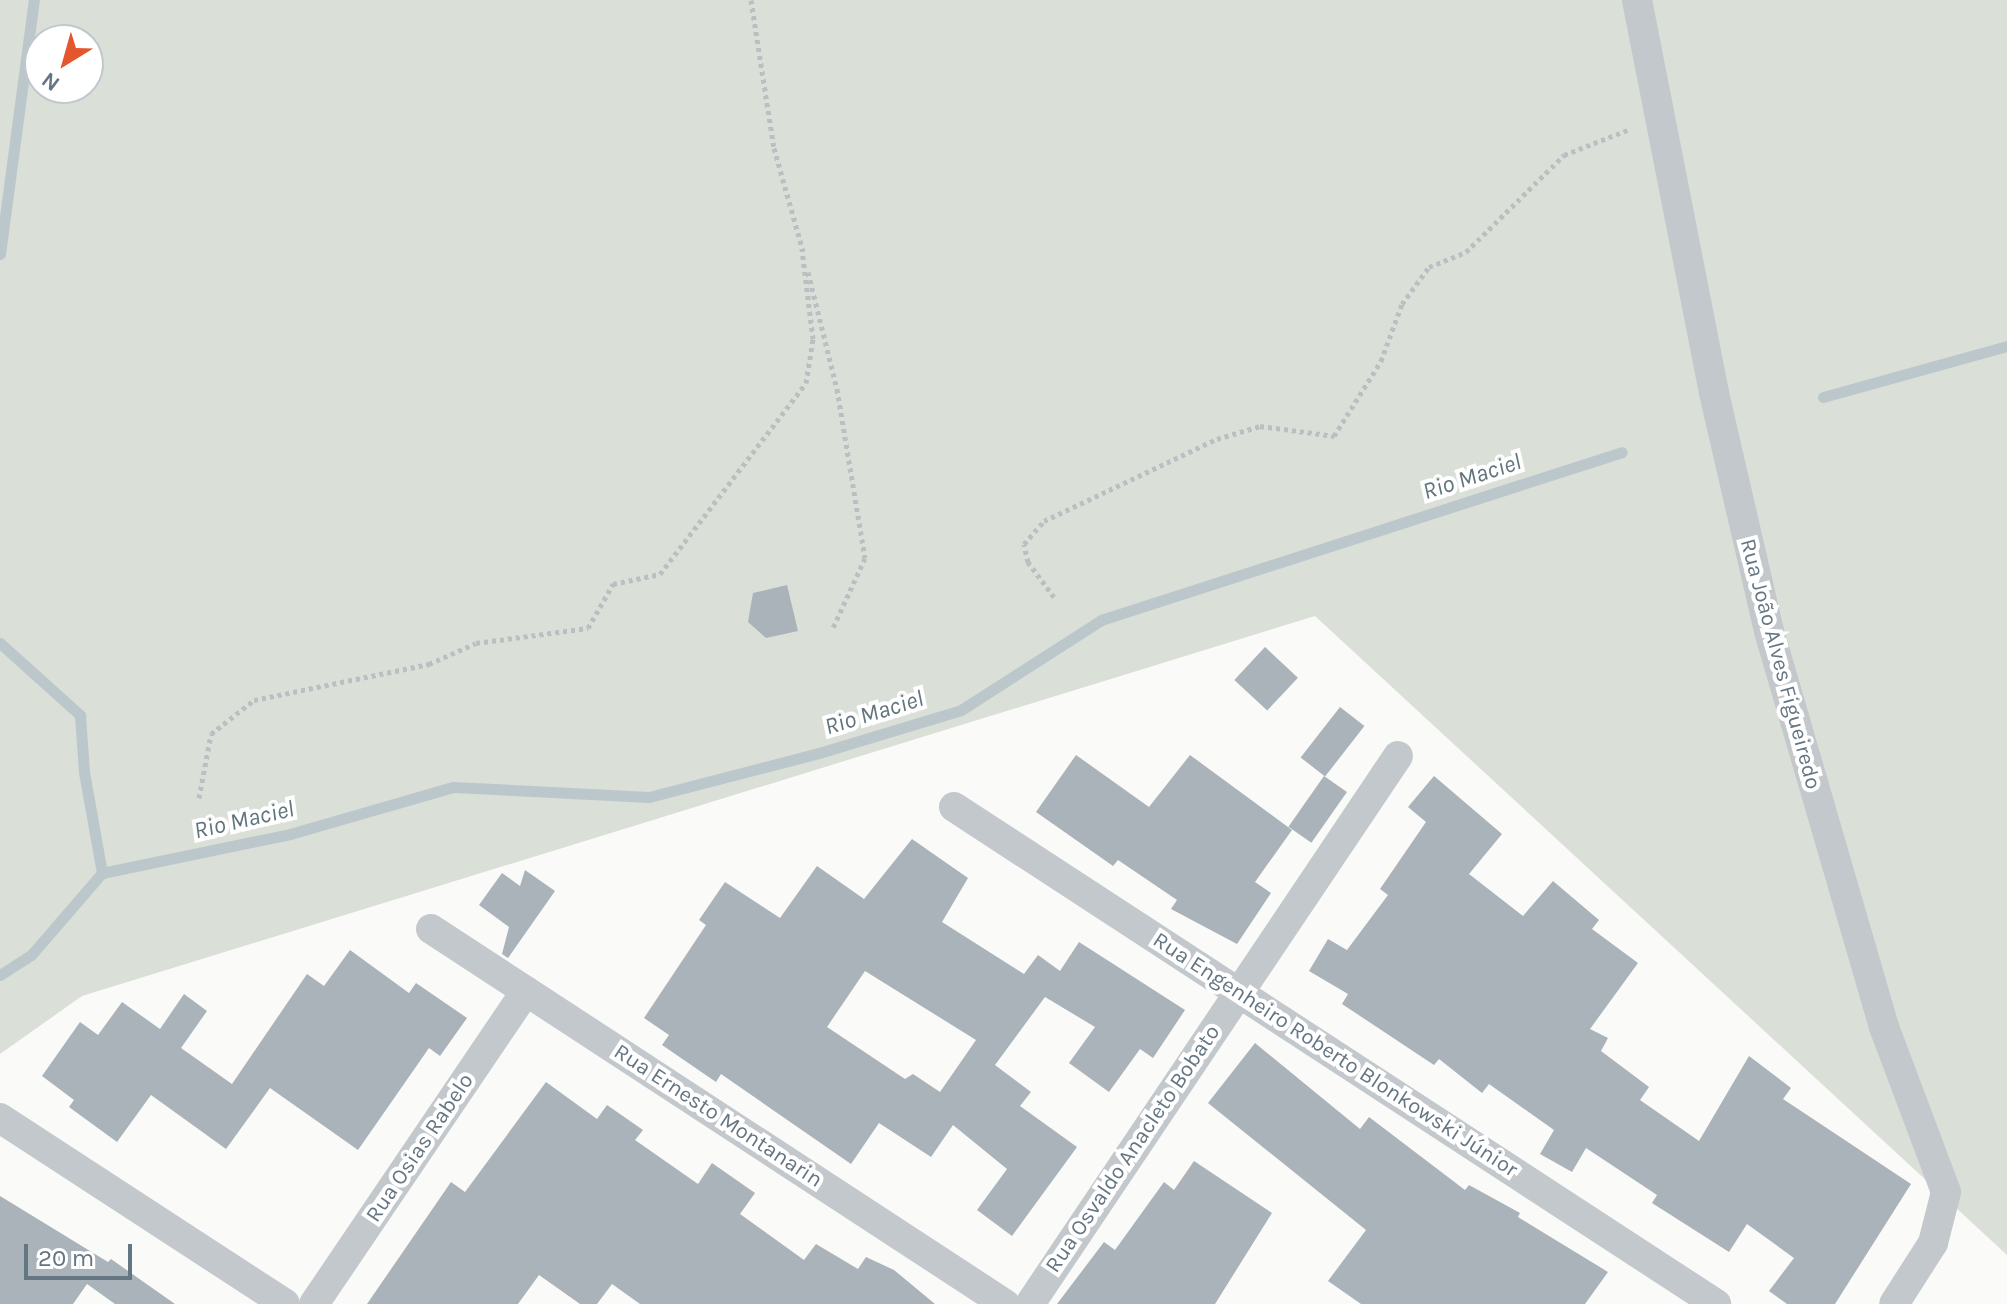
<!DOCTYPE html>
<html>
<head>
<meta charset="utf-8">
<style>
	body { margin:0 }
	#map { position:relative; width:2007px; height:1304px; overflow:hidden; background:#fafaf8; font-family:Karla,sans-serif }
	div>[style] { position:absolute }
	.green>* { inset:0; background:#dadfd7 }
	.stream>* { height:11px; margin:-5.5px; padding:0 5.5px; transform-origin:5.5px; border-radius:5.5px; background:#bbc7cb }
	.building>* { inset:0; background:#aab3b9; transform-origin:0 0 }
	.path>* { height:5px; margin-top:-2.5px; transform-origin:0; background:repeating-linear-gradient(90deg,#bbbfc2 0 4px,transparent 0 8px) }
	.minor>* { height:30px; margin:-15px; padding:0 15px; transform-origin:15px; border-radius:15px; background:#c3c8cc }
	span { translate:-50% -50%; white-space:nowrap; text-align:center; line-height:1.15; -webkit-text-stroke:8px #fff; paint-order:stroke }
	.street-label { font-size:22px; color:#657683 }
	.water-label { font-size:24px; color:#60757c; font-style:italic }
	.north { position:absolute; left:24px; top:24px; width:80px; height:80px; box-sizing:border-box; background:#fff; border:2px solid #c1c8cd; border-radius:50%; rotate:217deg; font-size:22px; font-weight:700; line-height:32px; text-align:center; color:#657683 }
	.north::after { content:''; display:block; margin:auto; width:28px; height:36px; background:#e4572e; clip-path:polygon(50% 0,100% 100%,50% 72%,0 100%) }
	.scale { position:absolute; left:24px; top:1244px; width:108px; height:36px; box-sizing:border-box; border:4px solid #657683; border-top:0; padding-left:10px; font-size:24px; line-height:28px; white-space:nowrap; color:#657683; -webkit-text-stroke:6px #fff; paint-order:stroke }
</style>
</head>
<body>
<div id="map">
	<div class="green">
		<div style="clip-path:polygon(evenodd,0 0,2007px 0,2007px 1255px,1315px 616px,82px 996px,0 1054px,0 0,40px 40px,88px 40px,88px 88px,40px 88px,40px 40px)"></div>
	</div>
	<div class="stream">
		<div style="left:0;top:254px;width:256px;rotate:-82.4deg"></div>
		<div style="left:1823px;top:397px;width:191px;rotate:-15.5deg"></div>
		<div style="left:0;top:643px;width:108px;rotate:42deg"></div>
		<div style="left:80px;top:715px;width:57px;rotate:86deg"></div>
		<div style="left:84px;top:772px;width:103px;rotate:79.9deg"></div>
		<div style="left:0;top:975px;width:38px;rotate:-33deg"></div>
		<div style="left:32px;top:954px;width:107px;rotate:-49.2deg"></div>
		<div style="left:102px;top:873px;width:192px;rotate:-11.7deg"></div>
		<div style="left:290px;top:834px;width:170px;rotate:-16.1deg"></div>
		<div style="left:453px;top:787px;width:196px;rotate:2.9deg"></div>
		<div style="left:649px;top:797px;width:176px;rotate:-14.5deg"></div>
		<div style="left:819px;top:753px;width:148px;rotate:-16.8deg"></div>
		<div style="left:961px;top:710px;width:166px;rotate:-32.7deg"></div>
		<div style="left:1101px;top:620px;width:547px;rotate:-17.87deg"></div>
	</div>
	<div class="building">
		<div style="clip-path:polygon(787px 585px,798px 631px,766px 638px,748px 622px,753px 593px)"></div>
		<div style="left:1265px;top:647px;width:45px;height:45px;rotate:43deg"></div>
		<div style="left:1340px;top:707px;width:31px;height:64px;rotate:38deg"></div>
		<div style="clip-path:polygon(1076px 755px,1149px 807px,1190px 755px,1292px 830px,1255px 882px,1271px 893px,1237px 944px,1171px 909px,1177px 900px,1118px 860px,1113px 866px,1036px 812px)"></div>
		<div style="left:1324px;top:776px;width:28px;height:62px;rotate:35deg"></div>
		<div style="clip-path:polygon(1434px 776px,1502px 834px,1469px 874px,1523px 916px,1553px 881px,1599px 920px,1592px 929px,1638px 963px,1590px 1029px,1608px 1038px,1601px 1051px,1649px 1087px,1640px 1100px,1699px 1141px,1749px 1056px,1791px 1088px,1783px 1099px,1911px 1184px,1835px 1304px,1787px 1304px,1769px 1291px,1794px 1258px,1747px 1224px,1729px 1252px,1652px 1203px,1657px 1195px,1586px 1148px,1572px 1172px,1540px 1154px,1554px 1130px,1489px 1084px,1482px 1093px,1439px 1059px,1434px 1065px,1342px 1004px,1348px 994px,1309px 971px,1328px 939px,1347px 950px,1388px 895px,1380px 889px,1426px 822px,1408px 807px)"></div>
		<div style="clip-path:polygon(evenodd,912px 839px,968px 878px,942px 922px,1024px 974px,1038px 955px,1060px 971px,1079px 942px,1185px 1010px,1153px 1058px,1140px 1049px,1109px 1092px,1069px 1063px,1095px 1027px,1045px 997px,995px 1065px,1031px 1092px,1020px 1106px,1077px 1147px,1012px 1236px,977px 1210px,1007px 1169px,953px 1125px,931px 1157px,879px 1123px,851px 1164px,721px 1074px,716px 1082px,662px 1045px,669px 1035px,644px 1018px,706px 925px,699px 920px,725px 882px,780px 918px,817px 866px,864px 899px,912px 839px,865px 971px,976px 1040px,940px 1092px,913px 1074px,905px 1079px,827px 1027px,865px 971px)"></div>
		<div style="clip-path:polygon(525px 870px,555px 891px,508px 958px,502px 954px,509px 927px,479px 905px,502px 873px,520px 886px)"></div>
		<div style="clip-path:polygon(350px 950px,409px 993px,416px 983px,467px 1018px,440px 1056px,429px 1048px,358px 1150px,270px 1088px,226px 1149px,151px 1095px,117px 1142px,69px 1107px,74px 1100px,42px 1076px,80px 1022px,98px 1035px,122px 1002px,160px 1029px,184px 994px,207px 1011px,181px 1048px,232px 1084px,307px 974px,324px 986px)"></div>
		<div style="clip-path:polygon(1255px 1043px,1360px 1129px,1369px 1117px,1465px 1190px,1469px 1185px,1520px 1213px,1518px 1217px,1608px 1272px,1585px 1304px,1361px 1304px,1328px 1281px,1366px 1230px,1208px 1103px)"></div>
		<div style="clip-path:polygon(546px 1082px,597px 1119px,607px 1105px,643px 1130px,635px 1140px,698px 1184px,712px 1163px,755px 1193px,740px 1214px,804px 1260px,816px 1244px,858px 1269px,866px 1257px,894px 1270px,935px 1304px,640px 1304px,612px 1284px,597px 1304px,580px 1304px,539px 1275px,518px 1304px,367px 1304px,451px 1182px,465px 1192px)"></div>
		<div style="clip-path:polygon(1194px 1161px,1272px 1213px,1215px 1304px,1057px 1304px,1104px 1242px,1115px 1250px,1164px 1182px,1174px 1190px)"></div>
		<div style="clip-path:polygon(0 1196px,108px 1262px,111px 1259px,175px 1304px,115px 1304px,87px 1284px,73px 1304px,0 1304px)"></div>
	</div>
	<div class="path">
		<div style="left:751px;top:0;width:150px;rotate:81.2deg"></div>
		<div style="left:774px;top:148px;width:107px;rotate:74.3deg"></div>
		<div style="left:808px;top:272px;width:121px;rotate:76.1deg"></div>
		<div style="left:837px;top:389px;width:171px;rotate:80.6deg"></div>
		<div style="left:865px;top:558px;width:79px;rotate:114.6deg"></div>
		<div style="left:1054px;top:597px;width:44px;rotate:-126.6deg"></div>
		<div style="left:1028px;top:562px;width:18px;rotate:-103deg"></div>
		<div style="left:1024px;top:544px;width:30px;rotate:-49deg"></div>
		<div style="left:1044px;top:521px;width:191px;rotate:-25.4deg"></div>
		<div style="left:1217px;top:439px;width:45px;rotate:-16.8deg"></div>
		<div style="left:1260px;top:426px;width:75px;rotate:7.7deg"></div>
		<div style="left:1334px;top:436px;width:89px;rotate:-57.9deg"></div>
		<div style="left:1381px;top:361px;width:61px;rotate:-69.8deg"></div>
		<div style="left:1402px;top:304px;width:46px;rotate:-53.9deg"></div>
		<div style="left:1429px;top:267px;width:40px;rotate:-22deg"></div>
		<div style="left:1466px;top:252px;width:138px;rotate:-44.7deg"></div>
		<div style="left:1564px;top:155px;width:71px;rotate:-21.5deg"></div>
		<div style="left:199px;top:798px;width:65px;rotate:-79.4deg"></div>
		<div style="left:211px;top:734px;width:55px;rotate:-38.3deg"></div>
		<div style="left:254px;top:700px;width:179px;rotate:-11.6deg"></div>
		<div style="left:429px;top:664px;width:51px;rotate:-24.1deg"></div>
		<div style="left:476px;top:643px;width:113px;rotate:-7.6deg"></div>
		<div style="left:588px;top:628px;width:51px;rotate:-60.4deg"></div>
		<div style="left:613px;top:584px;width:48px;rotate:-12deg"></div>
		<div style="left:660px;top:574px;width:240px;rotate:-52.6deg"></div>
		<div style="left:806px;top:383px;width:45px;rotate:-81deg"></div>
		<div style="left:813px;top:339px;width:91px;rotate:-97deg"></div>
	</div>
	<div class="minor">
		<div style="left:1637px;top:0;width:400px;rotate:78.9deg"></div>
		<div style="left:1714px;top:393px;width:244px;rotate:77deg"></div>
		<div style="left:1769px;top:631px;width:412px;rotate:73.8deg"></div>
		<div style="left:1884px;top:1027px;width:176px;rotate:69.4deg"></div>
		<div style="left:1946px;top:1192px;width:53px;rotate:104.3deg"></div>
		<div style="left:1933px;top:1243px;width:72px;rotate:122.6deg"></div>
		<div style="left:954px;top:807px;width:910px;rotate:33.11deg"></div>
		<div style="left:431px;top:929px;width:686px;rotate:33.16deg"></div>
		<div style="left:0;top:1118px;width:340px;rotate:33.1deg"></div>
		<div style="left:314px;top:1304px;width:378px;rotate:-55.9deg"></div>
		<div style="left:1030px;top:1304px;width:660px;rotate:-56.12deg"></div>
	</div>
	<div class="street-label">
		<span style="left:1780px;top:664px;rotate:75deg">Rua João Alves Figueiredo</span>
		<span style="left:1335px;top:1055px;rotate:33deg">Rua Engenheiro Roberto Blonkowski Júnior</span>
		<span style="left:718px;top:1116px;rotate:33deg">Rua Ernesto Montanarin</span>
		<span style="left:420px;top:1148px;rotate:-56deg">Rua Osias Rabelo</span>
		<span style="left:1133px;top:1149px;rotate:-56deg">Rua Osvaldo Anacleto Bobato</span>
	</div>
	<div class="water-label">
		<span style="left:1472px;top:477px;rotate:-18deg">Rio Maciel</span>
		<span style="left:874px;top:713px;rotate:-17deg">Rio Maciel</span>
		<span style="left:244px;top:820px;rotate:-13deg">Rio Maciel</span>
	</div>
	<div class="north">N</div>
	<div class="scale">20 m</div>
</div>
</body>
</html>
